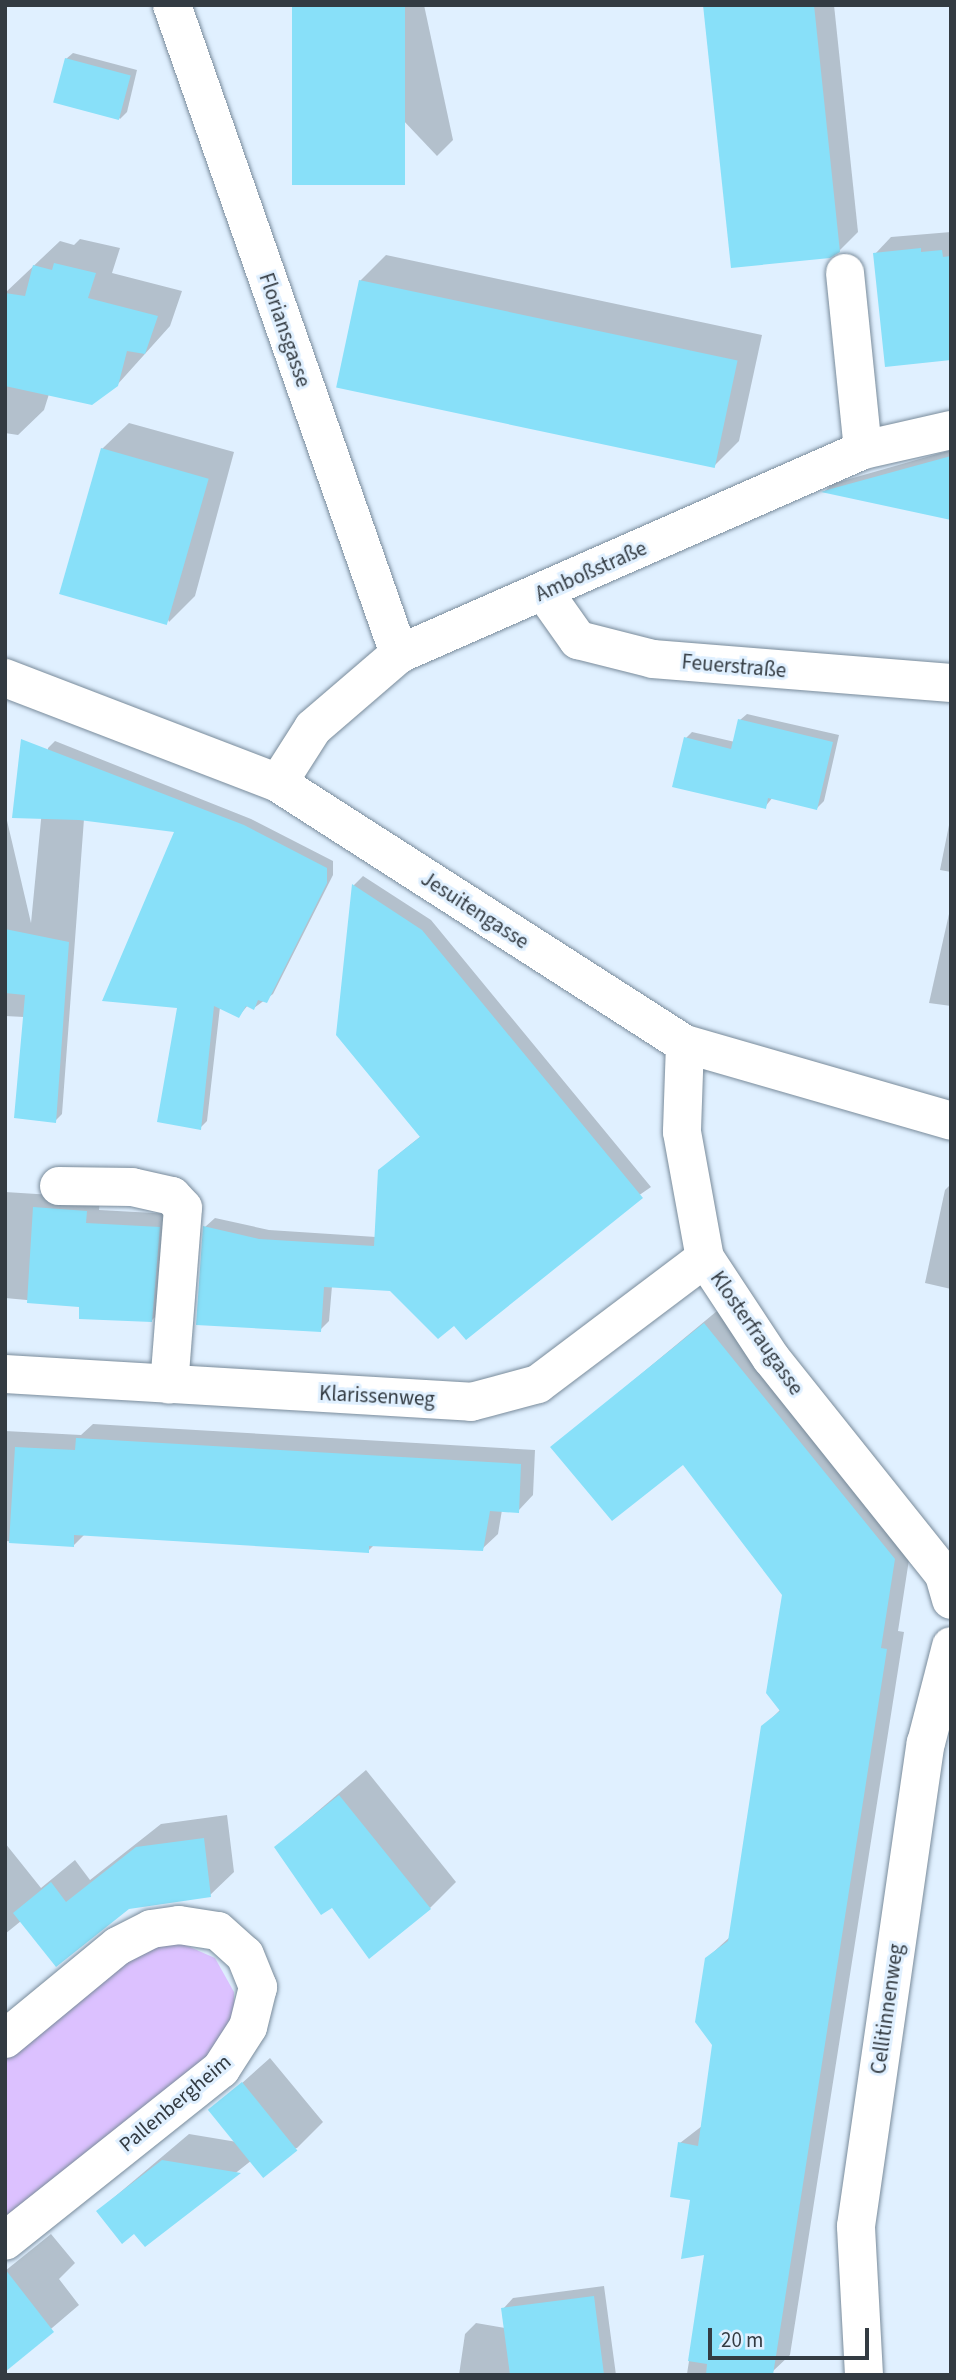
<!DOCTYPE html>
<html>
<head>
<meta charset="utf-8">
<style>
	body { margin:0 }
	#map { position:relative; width:956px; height:2380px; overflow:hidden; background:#e0f0ff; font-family:"Source Sans 3",sans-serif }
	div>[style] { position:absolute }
	.green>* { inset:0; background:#dcc1ff }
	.shadow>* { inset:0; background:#0003 }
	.building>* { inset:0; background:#88e0f9; transform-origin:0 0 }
	.roads { filter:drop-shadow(0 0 2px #798b9b) drop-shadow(0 0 2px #798b9b) }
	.minor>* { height:38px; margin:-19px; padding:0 19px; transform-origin:19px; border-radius:19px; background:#fff }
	span { translate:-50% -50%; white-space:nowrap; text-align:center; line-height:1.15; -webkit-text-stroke:6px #e0f0ff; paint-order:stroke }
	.street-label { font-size:21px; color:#333b42 }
	.frame { position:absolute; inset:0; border:7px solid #333b42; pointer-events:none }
	.scale { position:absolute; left:708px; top:2328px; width:161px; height:32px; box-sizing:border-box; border:4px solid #333b42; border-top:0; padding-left:9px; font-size:21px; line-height:24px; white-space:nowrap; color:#333b42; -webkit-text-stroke:5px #e0f0ff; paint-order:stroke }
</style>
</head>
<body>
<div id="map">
	<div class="green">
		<div style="clip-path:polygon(176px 1941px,215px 1958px,234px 1992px,234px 2017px,211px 2057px,5px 2221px,5px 2055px,128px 1955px)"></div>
	</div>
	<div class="shadow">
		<div style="clip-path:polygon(294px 5px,424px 5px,453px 140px,437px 156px)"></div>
		<div style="clip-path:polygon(705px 5px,834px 5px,858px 232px,839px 251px)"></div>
		<div style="clip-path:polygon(73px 53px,137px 70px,127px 112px,120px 119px,66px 59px)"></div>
		<div style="clip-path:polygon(951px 232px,951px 344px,875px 254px,891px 237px)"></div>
		<div style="clip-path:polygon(80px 239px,120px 248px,112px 273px,182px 291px,170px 326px,117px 385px,49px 394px,44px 410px,18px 435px,5px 433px,5px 293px,60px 241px,74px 245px)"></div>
		<div style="clip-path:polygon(386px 255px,762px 335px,739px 441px,713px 467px,360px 281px)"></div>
		<div style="clip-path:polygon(129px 423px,234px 452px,195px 596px,169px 622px,102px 449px)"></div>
		<div style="clip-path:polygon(951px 450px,951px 518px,825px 491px,832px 484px)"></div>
		<div style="clip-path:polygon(747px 714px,839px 735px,824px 801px,817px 808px,773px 797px,765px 807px,686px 738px,692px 732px,735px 742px,740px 720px)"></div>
		<div style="clip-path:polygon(55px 741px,251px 819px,333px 861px,333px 875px,273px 994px,254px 1008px,248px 1005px,239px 1016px,220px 1007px,207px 1121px,200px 1128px,179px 1007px,177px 830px,84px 819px,62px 1114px,55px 1121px,24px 1017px,5px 1016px,5px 812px,31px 923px,48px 748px)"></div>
		<div style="clip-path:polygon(951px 815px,951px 872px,940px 870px)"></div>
		<div style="clip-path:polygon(363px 876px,431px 920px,651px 1187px,454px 1323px,391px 1289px,332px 1286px,329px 1321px,320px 1330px,205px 1227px,215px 1218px,269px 1230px,376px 1237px,390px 1161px,421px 1136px,338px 1035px,354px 885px)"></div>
		<div style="clip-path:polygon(951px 905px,951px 1006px,929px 1003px)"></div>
		<div style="clip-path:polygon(951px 1184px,951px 1289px,925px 1283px,945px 1190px)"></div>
		<div style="clip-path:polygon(5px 1192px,100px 1198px,99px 1210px,172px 1214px,165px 1307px,151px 1321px,81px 1305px,5px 1298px)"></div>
		<div style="clip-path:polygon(723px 1306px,912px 1540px,898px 1631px,904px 1632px,790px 2355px,772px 2372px,760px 2375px,687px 2374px,706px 2253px,680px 2143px,702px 2126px,714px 2044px,707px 1958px,731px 1936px,763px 1727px,781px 1709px,783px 1595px,683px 1462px,552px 1448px)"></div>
		<div style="clip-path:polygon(93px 1424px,535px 1450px,533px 1495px,518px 1511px,502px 1510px,498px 1534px,482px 1549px,375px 1544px,368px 1551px,85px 1534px,74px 1545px,5px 1541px,5px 1431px,81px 1435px)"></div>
		<div style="clip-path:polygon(366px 1770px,456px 1882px,430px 1908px,332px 1905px,276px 1847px)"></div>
		<div style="clip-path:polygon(227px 1815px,234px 1872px,210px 1895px,21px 1921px,5px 1934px,5px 1843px,41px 1888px,75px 1860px,90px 1880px,161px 1824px)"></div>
		<div style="clip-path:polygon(270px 2058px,323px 2122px,297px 2148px,252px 2160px,145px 2245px,135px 2231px,98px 2211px,189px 2134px,237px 2142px,211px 2111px)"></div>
		<div style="clip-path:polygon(51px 2234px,75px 2263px,59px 2279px,79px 2305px,5px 2368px,5px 2271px)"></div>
		<div style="clip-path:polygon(604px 2286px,616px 2375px,459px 2375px,465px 2334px,476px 2323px,505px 2328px,503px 2309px,513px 2298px)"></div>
	</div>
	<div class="building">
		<div style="left:292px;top:5px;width:113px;height:180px"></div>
		<div style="clip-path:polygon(703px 5px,814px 5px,840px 252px,830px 258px,731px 268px)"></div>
		<div style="left:65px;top:58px;width:68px;height:46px;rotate:15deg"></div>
		<div style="clip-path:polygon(921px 248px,921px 252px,942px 250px,943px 257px,951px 256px,951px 360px,885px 367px,873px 253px)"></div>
		<div style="clip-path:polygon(54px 263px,96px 273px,88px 298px,158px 316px,145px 354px,127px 351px,118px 386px,92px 405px,5px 386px,5px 293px,25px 296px,33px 265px,52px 270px)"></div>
		<div style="left:359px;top:280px;width:387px;height:110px;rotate:12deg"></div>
		<div style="left:101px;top:448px;width:112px;height:152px;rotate:16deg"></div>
		<div style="clip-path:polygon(951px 456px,951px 520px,821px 492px,827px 490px)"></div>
		<div style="clip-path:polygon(738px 719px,833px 742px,817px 810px,768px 798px,766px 809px,672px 787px,684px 737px,731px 749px)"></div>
		<div style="clip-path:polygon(21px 739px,244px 825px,327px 868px,327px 883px,267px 1003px,258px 1000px,254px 1010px,246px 1006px,239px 1018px,214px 1006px,201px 1130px,157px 1122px,177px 1008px,102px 1001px,174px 832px,79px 820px,12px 818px)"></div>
		<div style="clip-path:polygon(352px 884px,422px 930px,643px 1198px,466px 1340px,454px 1326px,438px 1339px,390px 1291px,324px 1287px,321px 1332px,196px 1325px,203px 1226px,259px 1239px,374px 1246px,378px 1170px,420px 1137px,336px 1035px)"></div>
		<div style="clip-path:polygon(5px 929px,69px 942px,56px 1123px,14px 1118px,25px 995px,5px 993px)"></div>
		<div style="clip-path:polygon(33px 1207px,87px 1211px,86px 1223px,160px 1227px,152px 1322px,79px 1319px,79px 1307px,27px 1303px)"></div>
		<div style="clip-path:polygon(704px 1323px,895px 1559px,881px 1648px,887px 1649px,773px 2375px,706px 2375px,707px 2364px,688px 2361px,704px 2255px,681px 2259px,690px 2200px,670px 2197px,678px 2142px,698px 2146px,712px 2045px,695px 2022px,705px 1958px,728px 1941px,761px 1726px,780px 1711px,766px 1693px,782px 1595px,683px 1465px,612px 1521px,550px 1447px)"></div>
		<div style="clip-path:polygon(76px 1438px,521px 1464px,519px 1513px,490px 1511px,483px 1551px,369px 1546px,369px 1553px,74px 1535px,74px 1547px,9px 1543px,15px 1447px,75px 1450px)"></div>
		<div style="clip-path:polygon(339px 1795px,431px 1909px,369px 1959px,332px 1908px,321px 1915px,274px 1847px)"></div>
		<div style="clip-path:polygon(204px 1838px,211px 1897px,129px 1909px,56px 1967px,13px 1913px,51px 1882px,66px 1902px,136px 1847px)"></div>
		<div style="left:242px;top:2082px;width:88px;height:44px;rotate:51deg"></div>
		<div style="clip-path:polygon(162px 2160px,241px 2173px,145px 2247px,134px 2234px,122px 2244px,96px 2211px)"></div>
		<div style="clip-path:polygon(5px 2269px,54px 2332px,5px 2372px)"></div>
		<div style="clip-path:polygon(594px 2296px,604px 2375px,510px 2375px,501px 2308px)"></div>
	</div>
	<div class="roads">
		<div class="minor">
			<div style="left:172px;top:5px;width:688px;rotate:70.72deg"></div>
			<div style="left:845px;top:273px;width:178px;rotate:84.2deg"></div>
			<div style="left:544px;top:592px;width:59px;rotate:54.7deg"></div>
			<div style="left:578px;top:640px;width:77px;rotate:14.2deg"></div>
			<div style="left:653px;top:659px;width:299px;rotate:4.6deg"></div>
			<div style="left:5px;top:678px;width:292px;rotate:21deg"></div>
			<div style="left:278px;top:783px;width:483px;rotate:32.7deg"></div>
			<div style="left:685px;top:1044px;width:277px;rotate:16.1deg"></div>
			<div style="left:278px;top:783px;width:65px;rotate:-57.5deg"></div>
			<div style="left:313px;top:728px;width:113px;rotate:-40.7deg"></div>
			<div style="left:399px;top:654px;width:507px;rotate:-23.73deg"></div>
			<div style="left:863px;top:450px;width:90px;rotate:-12.8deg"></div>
			<div style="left:685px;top:1044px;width:88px;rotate:92deg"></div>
			<div style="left:682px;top:1132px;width:128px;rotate:79.7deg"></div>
			<div style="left:705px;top:1258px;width:120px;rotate:56.6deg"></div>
			<div style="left:771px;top:1358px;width:278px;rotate:51.4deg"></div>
			<div style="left:944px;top:1575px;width:26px;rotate:74deg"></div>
			<div style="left:59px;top:1186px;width:73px;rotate:0.8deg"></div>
			<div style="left:132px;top:1187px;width:41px;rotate:12.7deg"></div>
			<div style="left:172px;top:1196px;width:16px;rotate:47deg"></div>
			<div style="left:183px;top:1208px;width:177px;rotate:94.5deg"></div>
			<div style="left:5px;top:1374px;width:467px;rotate:3.4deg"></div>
			<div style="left:471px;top:1402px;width:69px;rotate:-15deg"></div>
			<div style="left:538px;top:1384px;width:209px;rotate:-37deg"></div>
			<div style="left:5px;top:2039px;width:146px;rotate:-39.5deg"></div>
			<div style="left:118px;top:1946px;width:37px;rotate:-27deg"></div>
			<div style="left:151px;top:1929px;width:28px;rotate:-8deg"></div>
			<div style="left:179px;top:1925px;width:39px;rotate:9deg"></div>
			<div style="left:218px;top:1931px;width:36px;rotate:42deg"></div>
			<div style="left:245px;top:1955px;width:35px;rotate:68deg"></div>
			<div style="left:258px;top:1987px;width:41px;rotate:104deg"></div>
			<div style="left:248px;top:2027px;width:50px;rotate:122.7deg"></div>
			<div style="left:221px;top:2069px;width:276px;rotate:141.5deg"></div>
			<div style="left:864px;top:2375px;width:149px;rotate:-93.1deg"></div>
			<div style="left:856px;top:2226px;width:488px;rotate:-81.8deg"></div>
			<div style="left:926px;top:1743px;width:100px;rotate:-75.5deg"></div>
		</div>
	</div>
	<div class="street-label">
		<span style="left:285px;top:330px;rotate:71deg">Floriansgasse</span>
		<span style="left:591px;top:571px;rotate:-24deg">Amboßstraße</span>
		<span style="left:734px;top:666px;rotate:5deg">Feuerstraße</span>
		<span style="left:475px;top:910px;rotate:33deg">Jesuitengasse</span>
		<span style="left:757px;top:1333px;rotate:55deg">Klosterfraugasse</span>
		<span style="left:377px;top:1396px;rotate:3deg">Klarissenweg</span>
		<span style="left:887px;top:2009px;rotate:-82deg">Cellitinnenweg</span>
		<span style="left:175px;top:2103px;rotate:-40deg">Pallenbergheim</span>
	</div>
	<div class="frame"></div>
	<div class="scale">20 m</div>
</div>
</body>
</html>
